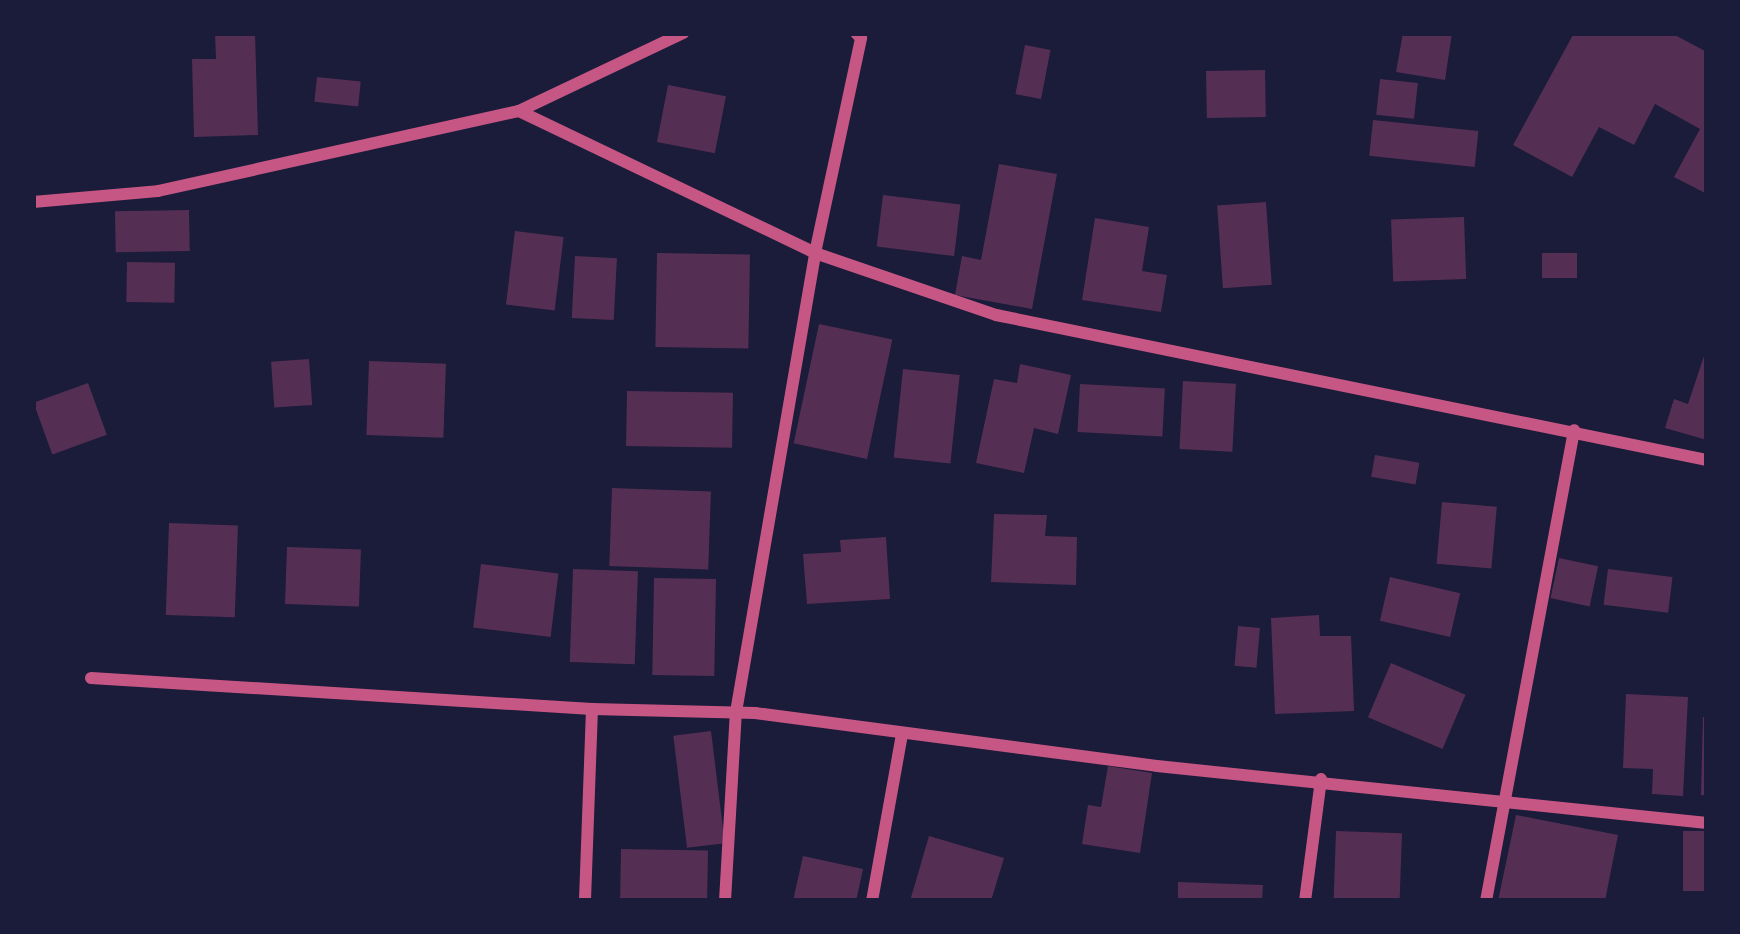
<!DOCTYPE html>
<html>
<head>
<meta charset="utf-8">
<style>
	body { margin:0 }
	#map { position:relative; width:1740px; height:934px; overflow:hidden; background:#1b1b3a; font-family:"Space Grotesk",sans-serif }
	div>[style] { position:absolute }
	.building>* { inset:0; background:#542f53; transform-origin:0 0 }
	.minor>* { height:12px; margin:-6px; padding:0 6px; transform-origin:6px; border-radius:6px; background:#c65784 }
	span { translate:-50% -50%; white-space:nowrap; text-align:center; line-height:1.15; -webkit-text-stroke:9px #1b1b3a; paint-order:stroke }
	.frame { position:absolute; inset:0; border:36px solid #1b1b3a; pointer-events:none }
</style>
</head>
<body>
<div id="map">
	<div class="building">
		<div style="clip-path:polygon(215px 33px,255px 33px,258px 135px,194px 137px,192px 59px,216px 59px)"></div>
		<div style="clip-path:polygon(1403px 33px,1452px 33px,1445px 80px,1396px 72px)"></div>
		<div style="clip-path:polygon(1574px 33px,1671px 33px,1707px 52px,1707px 194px,1674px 177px,1700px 129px,1655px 104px,1634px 145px,1599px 127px,1572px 177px,1513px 145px)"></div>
		<div style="left:1025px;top:45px;width:26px;height:50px;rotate:11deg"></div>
		<div style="left:1265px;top:70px;width:47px;height:59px;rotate:89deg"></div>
		<div style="left:317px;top:77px;width:44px;height:25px;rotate:6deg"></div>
		<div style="left:1380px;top:79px;width:38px;height:36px;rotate:6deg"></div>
		<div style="left:668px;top:85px;width:59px;height:58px;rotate:11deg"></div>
		<div style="left:1373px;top:120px;width:106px;height:36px;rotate:6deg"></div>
		<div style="clip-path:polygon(999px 164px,1057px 174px,1032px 309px,955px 295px,962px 256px,981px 260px)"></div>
		<div style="left:883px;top:195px;width:78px;height:52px;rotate:7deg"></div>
		<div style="left:1266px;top:202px;width:83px;height:49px;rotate:86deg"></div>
		<div style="left:189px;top:210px;width:41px;height:74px;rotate:89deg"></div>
		<div style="left:1464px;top:217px;width:62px;height:73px;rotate:88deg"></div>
		<div style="clip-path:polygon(1095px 218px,1149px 227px,1142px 271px,1167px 275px,1161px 312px,1082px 300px)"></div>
		<div style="left:515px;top:231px;width:49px;height:74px;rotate:7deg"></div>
		<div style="left:657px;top:253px;width:93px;height:94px;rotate:1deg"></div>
		<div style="left:1542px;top:253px;width:35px;height:25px"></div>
		<div style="left:575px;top:256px;width:42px;height:62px;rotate:3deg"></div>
		<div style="left:127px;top:262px;width:48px;height:40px;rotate:1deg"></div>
		<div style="left:819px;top:324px;width:75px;height:122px;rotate:12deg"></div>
		<div style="clip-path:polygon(1707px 347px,1707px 440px,1665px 428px,1674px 399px,1688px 404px)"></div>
		<div style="left:309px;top:359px;width:46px;height:38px;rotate:86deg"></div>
		<div style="left:369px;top:361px;width:77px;height:74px;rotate:2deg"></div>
		<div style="clip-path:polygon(1020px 364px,1071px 375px,1058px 434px,1034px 428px,1024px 473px,976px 463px,994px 379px,1017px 383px)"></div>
		<div style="left:903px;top:369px;width:57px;height:89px;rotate:6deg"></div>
		<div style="left:1183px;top:381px;width:53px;height:68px;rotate:3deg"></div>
		<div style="left:88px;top:383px;width:55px;height:58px;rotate:70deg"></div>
		<div style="left:1080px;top:384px;width:85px;height:48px;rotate:3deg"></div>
		<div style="left:627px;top:391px;width:106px;height:55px;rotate:1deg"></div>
		<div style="left:1375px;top:455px;width:45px;height:22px;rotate:10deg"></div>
		<div style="left:612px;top:488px;width:99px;height:78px;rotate:2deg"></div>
		<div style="left:1442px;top:502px;width:55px;height:62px;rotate:5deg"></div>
		<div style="clip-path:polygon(994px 514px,1047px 515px,1045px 536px,1077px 537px,1076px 585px,991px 582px)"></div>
		<div style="left:169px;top:523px;width:69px;height:92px;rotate:2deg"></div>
		<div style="clip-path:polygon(886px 537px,890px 599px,807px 604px,803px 554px,841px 552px,840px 540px)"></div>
		<div style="left:287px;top:547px;width:74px;height:57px;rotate:2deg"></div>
		<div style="left:1559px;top:558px;width:40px;height:41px;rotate:12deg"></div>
		<div style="left:481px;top:564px;width:78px;height:64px;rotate:7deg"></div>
		<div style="left:573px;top:569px;width:65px;height:93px;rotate:2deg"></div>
		<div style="left:1608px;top:569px;width:65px;height:36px;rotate:7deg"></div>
		<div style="left:1390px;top:577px;width:72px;height:45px;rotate:13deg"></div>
		<div style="left:654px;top:578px;width:62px;height:97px;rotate:1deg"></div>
		<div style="clip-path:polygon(1319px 615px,1320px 636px,1351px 636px,1354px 711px,1275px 714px,1271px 618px)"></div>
		<div style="left:1238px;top:626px;width:22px;height:40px;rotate:5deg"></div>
		<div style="left:1391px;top:663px;width:81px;height:59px;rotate:23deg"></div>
		<div style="clip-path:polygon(1626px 694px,1688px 697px,1683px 796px,1652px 794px,1653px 769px,1623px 768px)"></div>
		<div style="clip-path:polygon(1703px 717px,1707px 717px,1707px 795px,1701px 795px)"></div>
		<div style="left:711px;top:731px;width:113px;height:38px;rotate:83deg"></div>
		<div style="clip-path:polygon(1108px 766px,1152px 773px,1140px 853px,1082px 844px,1088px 805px,1101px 807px)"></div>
		<div style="clip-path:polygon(1516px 815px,1618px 835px,1605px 901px,1498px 901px)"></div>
		<div style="left:1336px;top:831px;width:66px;height:70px;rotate:2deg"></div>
		<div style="left:1707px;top:831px;width:60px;height:24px;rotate:90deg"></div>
		<div style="clip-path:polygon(929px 836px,1004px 858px,991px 901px,910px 901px)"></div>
		<div style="left:621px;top:849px;width:87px;height:52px;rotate:1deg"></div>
		<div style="clip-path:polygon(803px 856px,863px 869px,856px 901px,793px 901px)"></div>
		<div style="clip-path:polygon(1178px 882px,1263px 885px,1262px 901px,1178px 901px)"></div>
	</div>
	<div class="minor">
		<div style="left:519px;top:111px;width:328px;rotate:25.6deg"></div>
		<div style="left:815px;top:253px;width:191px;rotate:18.9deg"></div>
		<div style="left:996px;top:315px;width:726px;rotate:11.53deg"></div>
		<div style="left:33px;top:202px;width:125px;rotate:-5deg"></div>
		<div style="left:158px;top:191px;width:370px;rotate:-12.5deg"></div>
		<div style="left:519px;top:111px;width:182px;rotate:-25.4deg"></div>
		<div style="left:91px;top:678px;width:502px;rotate:3.54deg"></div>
		<div style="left:592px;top:709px;width:192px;rotate:92.1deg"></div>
		<div style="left:592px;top:709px;width:163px;rotate:1.4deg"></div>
		<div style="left:755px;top:713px;width:405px;rotate:7.5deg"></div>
		<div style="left:1157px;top:766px;width:553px;rotate:5.92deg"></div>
		<div style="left:725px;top:901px;width:189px;rotate:-86.7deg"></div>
		<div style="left:736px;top:712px;width:466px;rotate:-80.2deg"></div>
		<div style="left:815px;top:253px;width:220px;rotate:-77.9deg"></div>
		<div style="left:861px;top:38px;width:7px;rotate:-135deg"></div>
		<div style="left:872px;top:901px;width:170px;rotate:-79.8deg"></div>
		<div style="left:1305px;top:901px;width:123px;rotate:-82.5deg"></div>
		<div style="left:1486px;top:901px;width:479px;rotate:-79.4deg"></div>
	</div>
	<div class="frame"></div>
</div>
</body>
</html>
